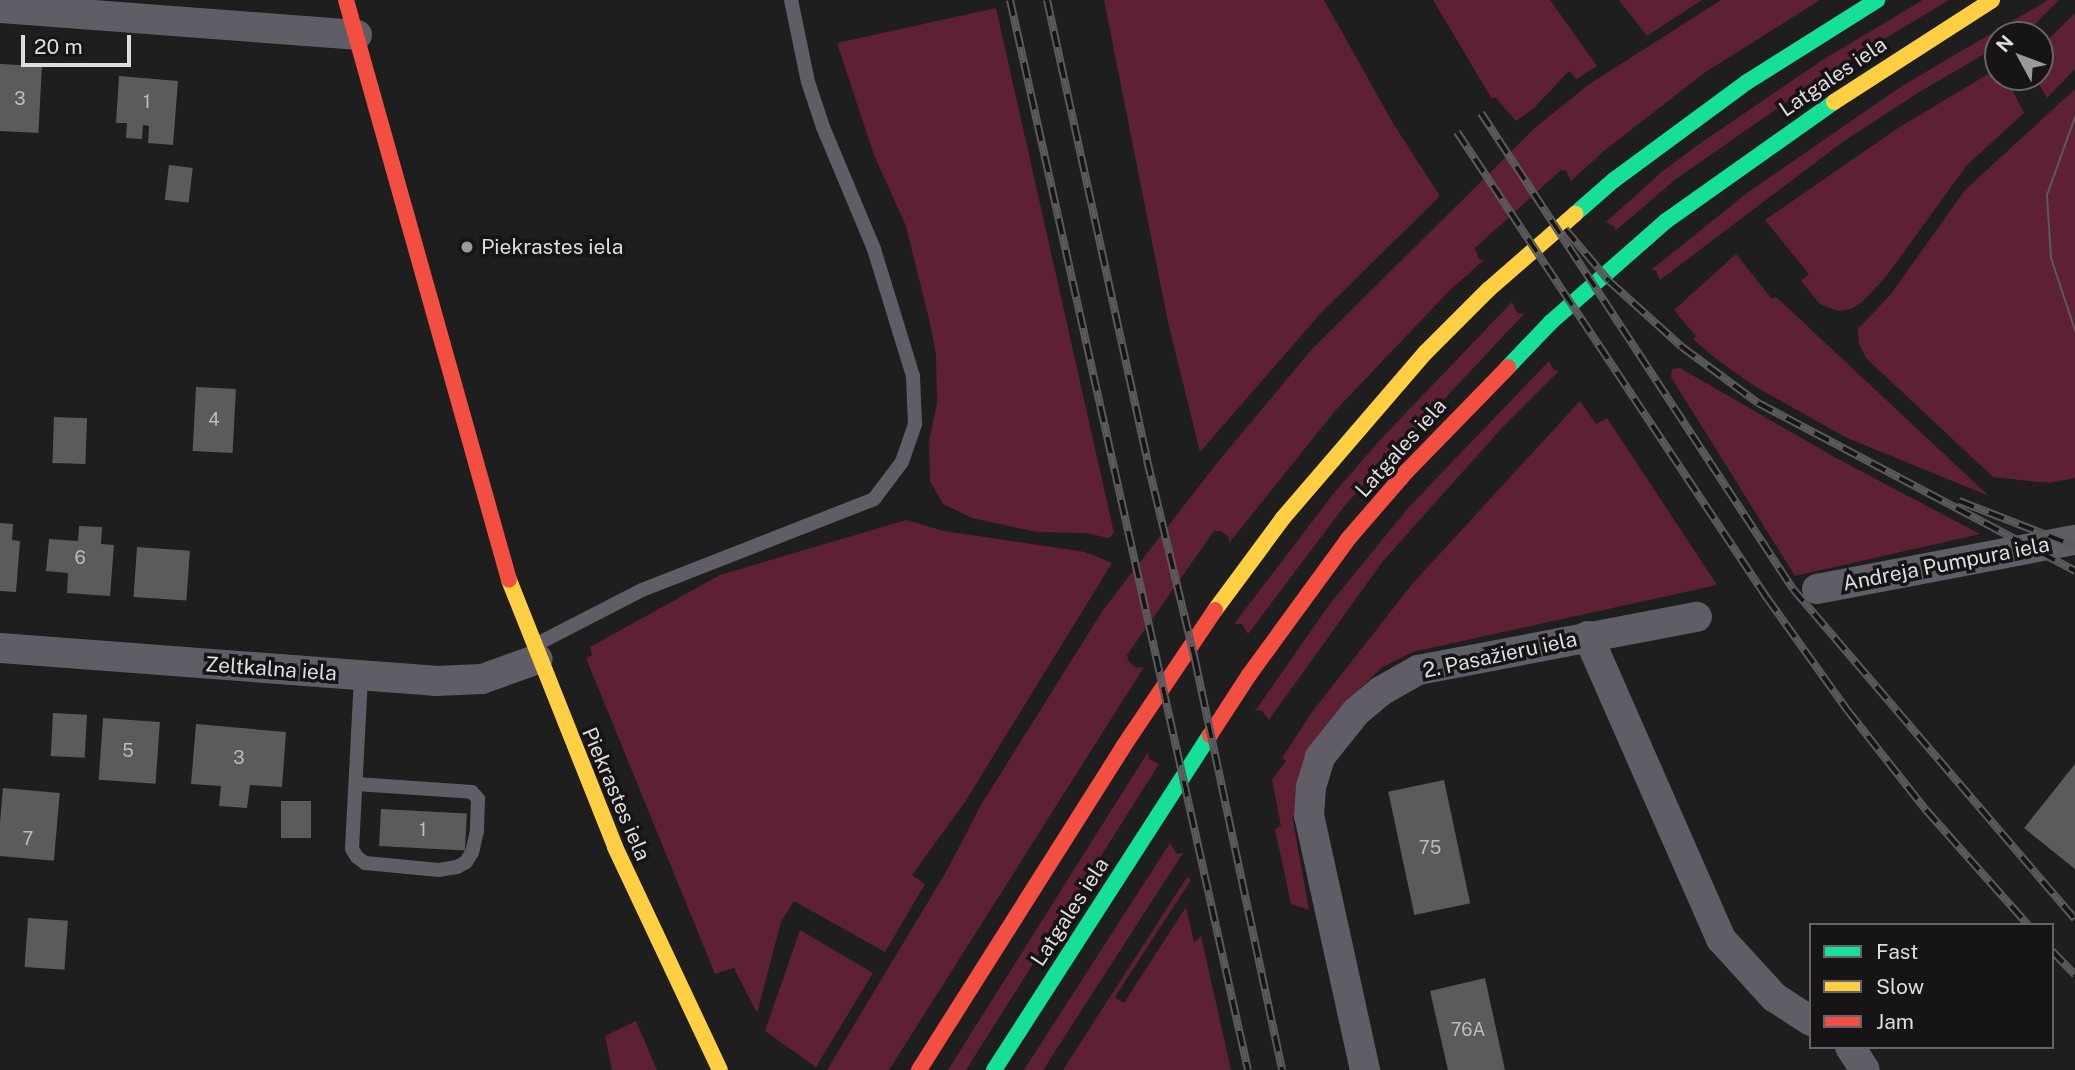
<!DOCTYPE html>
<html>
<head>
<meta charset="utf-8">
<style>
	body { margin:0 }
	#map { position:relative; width:2075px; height:1070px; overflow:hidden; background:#1e1e1e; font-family:"Public Sans",sans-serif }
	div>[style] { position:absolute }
	.green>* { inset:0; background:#5d2133 }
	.building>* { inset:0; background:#5c5a5b; transform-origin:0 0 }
	.lane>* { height:14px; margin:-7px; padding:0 7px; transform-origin:7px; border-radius:7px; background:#615d67 }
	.street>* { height:30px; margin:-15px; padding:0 15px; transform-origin:15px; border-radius:15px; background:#615d67 }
	.fast>* { height:16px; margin:-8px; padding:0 8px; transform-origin:8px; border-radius:8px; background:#16e098 }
	.slow>* { height:16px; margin:-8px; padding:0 8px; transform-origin:8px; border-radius:8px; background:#ffcf43 }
	.jam>* { height:16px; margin:-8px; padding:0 8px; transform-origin:8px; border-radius:8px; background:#f24e42 }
	.tram>* { height:2px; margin:-1px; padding:0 1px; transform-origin:1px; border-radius:1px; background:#5a5a5d }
	.rail>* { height:8px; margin-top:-4px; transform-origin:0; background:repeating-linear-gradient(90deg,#161416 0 16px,#5a5a5d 0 32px); box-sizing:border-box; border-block:2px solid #5a5a5d }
	.dots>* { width:19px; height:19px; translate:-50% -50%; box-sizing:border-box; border:4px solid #161416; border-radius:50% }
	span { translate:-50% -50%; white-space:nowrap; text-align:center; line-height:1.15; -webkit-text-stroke:7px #161416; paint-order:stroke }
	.number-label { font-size:18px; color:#bebcbd }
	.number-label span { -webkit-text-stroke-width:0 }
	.street-label { font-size:21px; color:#dedcde }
	.poi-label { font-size:21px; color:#dedcde }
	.left { translate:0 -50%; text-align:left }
	.legend { position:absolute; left:1809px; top:923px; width:245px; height:126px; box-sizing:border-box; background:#161416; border:2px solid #666466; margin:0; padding:9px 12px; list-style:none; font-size:21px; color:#dedcde }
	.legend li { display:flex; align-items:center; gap:14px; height:35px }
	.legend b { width:35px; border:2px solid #666466 }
	.north { position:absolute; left:1984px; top:21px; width:70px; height:70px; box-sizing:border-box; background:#161416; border:2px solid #666466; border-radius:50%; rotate:311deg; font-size:19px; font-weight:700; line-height:28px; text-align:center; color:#dedcde }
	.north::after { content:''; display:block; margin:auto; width:24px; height:32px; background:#9b9a9b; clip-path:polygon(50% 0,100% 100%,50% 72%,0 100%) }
	.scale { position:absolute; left:21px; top:35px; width:110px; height:32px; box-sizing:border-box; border:4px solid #dedcde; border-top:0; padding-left:9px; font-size:21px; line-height:24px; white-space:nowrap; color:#dedcde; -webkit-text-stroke:5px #161416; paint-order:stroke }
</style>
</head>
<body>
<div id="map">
	<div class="green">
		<div style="clip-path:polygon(1104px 0,1324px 0,1394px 125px,1440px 196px,1320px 314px,1200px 452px,1168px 322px)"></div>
		<div style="clip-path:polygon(1433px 0,1550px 0,1597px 66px,1577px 79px,1569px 71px,1533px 109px,1516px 121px,1495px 97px,1492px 99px)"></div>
		<div style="clip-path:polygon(1619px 0,1702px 0,1647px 36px)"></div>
		<div style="clip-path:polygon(1721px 0,1820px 0,1704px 73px,1605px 150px,1571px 181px,1566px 171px,1561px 170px,1475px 248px,1479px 259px,1484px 260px,1450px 290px,1335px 411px,1229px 543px,1228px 536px,1220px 531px,1214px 531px,1127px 655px,1129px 662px,1136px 668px,1144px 667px,889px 1070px,827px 1070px,946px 872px,981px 805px,1103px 610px,1217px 463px,1312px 349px,1536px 127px,1588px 85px)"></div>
		<div style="clip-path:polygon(1923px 0,1949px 0,1834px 69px,1676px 179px,1615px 231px,1615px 227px,1606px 222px,1664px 170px,1702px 142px,1824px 59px)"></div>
		<div style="clip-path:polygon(2048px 0,2059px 0,2034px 25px,2017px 35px,1998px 35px,1998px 46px,1921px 91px,1844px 141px,1660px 280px,1656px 271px,1651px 270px,1747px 193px,1902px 86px)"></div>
		<div style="clip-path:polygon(996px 8px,1114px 533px,1109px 538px,1085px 533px,1037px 532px,972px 518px,943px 504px,930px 481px,929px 442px,937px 403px,936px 354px,929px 319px,906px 226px,874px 155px,837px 43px)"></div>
		<div style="clip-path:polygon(2075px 13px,2075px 69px,2047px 98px,2035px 77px,2040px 77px,2040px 44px,2050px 38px)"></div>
		<div style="clip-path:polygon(1998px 68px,1998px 77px,2006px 77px,2024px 113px,1967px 165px,1885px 278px,1862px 302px,1851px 309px,1838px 311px,1820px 304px,1801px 281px,1809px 274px,1765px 220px,1898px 128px)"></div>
		<div style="clip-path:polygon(2075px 89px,2075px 478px,2049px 483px,1993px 477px,1866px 358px,1859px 344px,1858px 329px,1891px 294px,1965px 190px)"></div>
		<div style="clip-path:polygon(1736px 254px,1772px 299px,1776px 297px,1989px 496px,1845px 437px,1756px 387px,1719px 361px,1693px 339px,1696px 336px,1674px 310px)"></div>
		<div style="clip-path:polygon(1512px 302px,1517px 313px,1524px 314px,1346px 504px,1248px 634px,1242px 624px,1234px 624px,1334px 493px,1380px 440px)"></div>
		<div style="clip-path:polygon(1549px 361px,1554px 370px,1559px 371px,1502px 428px,1383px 561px,1269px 720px,1261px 710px,1255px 711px,1329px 605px,1409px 507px)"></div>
		<div style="clip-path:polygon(1680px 368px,1836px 458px,1980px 534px,1795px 576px,1671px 377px,1672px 369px)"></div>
		<div style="clip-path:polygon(1580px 401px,1596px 424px,1607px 418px,1717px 585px,1413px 652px,1381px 668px,1335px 714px,1316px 742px,1301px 773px,1293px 820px,1309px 910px,1291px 904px,1275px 829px,1281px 826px,1272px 780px,1286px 761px,1282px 758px,1312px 712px,1413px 583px)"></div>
		<div style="clip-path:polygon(906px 520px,944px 531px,1085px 552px,1112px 563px,965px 802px,912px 875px,925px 884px,885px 952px,794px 901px,781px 922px,757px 1013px,734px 968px,715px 974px,586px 658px,592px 655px,590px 647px,720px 575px)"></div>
		<div style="clip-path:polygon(1148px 752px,1149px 759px,1159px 764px,966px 1070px,948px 1070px)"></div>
		<div style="clip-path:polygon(1170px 843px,1177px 854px,1183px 853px,1043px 1070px,1024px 1070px)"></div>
		<div style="clip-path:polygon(1187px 877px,1191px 880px,1115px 997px,1124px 1003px,1186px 907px,1194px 943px,1201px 936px,1231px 1070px,1063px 1070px)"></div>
		<div style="clip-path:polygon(800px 930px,873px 973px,816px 1067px,765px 1031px)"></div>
		<div style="clip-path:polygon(636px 1021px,657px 1070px,612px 1070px,605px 1036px)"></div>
	</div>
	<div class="building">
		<div style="left:0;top:64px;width:42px;height:67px;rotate:3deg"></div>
		<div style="clip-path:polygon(119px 76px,178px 81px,173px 145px,148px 143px,149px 126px,143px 125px,142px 139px,126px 138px,127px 123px,116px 123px)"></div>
		<div style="left:169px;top:165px;width:24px;height:35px;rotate:7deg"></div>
		<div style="left:196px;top:387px;width:40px;height:64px;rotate:3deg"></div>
		<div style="left:54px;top:417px;width:33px;height:46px;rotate:2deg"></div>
		<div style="clip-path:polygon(0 523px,13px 524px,12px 540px,20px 541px,16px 592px,0 591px)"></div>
		<div style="clip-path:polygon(79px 526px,102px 527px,101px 544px,114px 545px,110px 596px,67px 593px,68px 573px,46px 571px,49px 539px,78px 541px)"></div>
		<div style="left:137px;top:547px;width:53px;height:50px;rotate:4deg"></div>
		<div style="left:53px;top:713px;width:34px;height:43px;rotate:3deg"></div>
		<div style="left:103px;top:718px;width:57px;height:62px;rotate:4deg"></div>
		<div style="clip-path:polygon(196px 724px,286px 732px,282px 787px,250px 785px,247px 808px,219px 806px,221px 786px,191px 784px)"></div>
		<div style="clip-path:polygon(2075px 764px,2075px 869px,2024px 828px)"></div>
		<div style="left:1444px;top:780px;width:126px;height:57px;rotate:78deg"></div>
		<div style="left:3px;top:788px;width:57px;height:68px;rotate:5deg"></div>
		<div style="left:281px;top:801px;width:30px;height:37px"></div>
		<div style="left:381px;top:809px;width:86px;height:37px;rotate:3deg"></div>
		<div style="left:28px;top:918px;width:40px;height:49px;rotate:4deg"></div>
		<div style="clip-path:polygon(1485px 978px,1505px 1070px,1448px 1070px,1430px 991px)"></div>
	</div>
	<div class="lane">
		<div style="left:537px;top:644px;width:118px;rotate:-27.2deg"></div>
		<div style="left:642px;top:590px;width:249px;rotate:-21.4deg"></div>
		<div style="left:874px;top:499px;width:46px;rotate:-52.9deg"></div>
		<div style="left:902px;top:462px;width:40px;rotate:-71.1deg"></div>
		<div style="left:915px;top:424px;width:48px;rotate:-92.4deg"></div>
		<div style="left:913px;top:376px;width:133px;rotate:-107.1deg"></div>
		<div style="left:874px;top:249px;width:132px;rotate:-112.7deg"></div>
		<div style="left:823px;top:127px;width:47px;rotate:-108.4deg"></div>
		<div style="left:808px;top:82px;width:84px;rotate:-101.7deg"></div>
		<div style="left:356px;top:784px;width:116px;rotate:3.9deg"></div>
		<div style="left:472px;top:792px;width:9px;rotate:49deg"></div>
		<div style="left:478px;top:799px;width:32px;rotate:92deg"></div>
		<div style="left:477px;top:831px;width:22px;rotate:103deg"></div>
		<div style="left:472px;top:852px;width:12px;rotate:121deg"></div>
		<div style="left:466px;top:862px;width:10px;rotate:151deg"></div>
		<div style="left:457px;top:867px;width:18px;rotate:171deg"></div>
		<div style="left:439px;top:870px;width:74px;rotate:-174.6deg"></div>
		<div style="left:365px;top:863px;width:10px;rotate:-143deg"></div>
		<div style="left:357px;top:857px;width:9px;rotate:-122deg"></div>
		<div style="left:352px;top:849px;width:173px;rotate:-87deg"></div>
	</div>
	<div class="street">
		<div style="left:0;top:8px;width:358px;rotate:4.3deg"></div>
		<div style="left:1817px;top:589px;width:263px;rotate:-10.8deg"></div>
		<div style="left:1588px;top:636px;width:331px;rotate:66.3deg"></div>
		<div style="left:1721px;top:939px;width:79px;rotate:47.6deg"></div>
		<div style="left:1774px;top:997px;width:44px;rotate:33deg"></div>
		<div style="left:0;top:648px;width:436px;rotate:4.3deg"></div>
		<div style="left:435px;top:681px;width:47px;rotate:-2.4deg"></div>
		<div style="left:482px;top:679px;width:59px;rotate:-19.7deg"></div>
		<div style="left:1850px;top:1047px;width:27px;rotate:57deg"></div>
		<div style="left:1365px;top:1070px;width:260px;rotate:-102.4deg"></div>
		<div style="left:1309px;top:816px;width:29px;rotate:-86deg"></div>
		<div style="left:1311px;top:787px;width:31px;rotate:-73deg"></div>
		<div style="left:1320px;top:757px;width:58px;rotate:-51.3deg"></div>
		<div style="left:1356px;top:712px;width:33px;rotate:-40deg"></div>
		<div style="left:1381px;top:691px;width:43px;rotate:-29.6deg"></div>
		<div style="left:1418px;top:670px;width:284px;rotate:-10.8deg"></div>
	</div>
	<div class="fast">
		<div style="left:1575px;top:214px;width:52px;rotate:-41.1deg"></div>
		<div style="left:1614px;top:180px;width:165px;rotate:-36.4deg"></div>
		<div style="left:1747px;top:82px;width:154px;rotate:-32.2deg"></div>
		<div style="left:1508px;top:367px;width:62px;rotate:-46.3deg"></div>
		<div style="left:1551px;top:322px;width:153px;rotate:-41.3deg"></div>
		<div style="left:1666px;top:221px;width:206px;rotate:-35.3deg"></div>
		<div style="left:994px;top:1070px;width:399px;rotate:-57.2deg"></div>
	</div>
	<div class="slow">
		<div style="left:1834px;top:102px;width:188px;rotate:-32.8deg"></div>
		<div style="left:509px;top:580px;width:287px;rotate:68.3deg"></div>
		<div style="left:615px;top:847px;width:246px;rotate:64.8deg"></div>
		<div style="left:1215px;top:610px;width:114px;rotate:-53.5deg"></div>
		<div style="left:1283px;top:518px;width:219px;rotate:-49.3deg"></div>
		<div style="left:1426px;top:352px;width:88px;rotate:-45deg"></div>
		<div style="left:1488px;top:290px;width:116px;rotate:-41.1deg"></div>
	</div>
	<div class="jam">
		<div style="left:346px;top:0;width:602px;rotate:74.3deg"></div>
		<div style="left:1210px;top:735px;width:72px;rotate:-57deg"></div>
		<div style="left:1249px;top:675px;width:168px;rotate:-53.9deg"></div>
		<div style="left:1348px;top:539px;width:90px;rotate:-49.1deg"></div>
		<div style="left:1407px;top:471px;width:145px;rotate:-45.8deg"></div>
		<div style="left:919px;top:1070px;width:382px;rotate:-57.7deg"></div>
		<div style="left:1123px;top:747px;width:165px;rotate:-56.1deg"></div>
	</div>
	<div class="tram">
		<div style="left:2075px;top:117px;width:83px;rotate:109.7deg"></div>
		<div style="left:2047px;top:195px;width:63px;rotate:86.4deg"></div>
		<div style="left:2051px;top:258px;width:76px;rotate:71.6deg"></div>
	</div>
	<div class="rail">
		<div style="left:1010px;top:0;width:1096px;rotate:77.46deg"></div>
		<div style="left:1047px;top:0;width:471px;rotate:77.7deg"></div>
		<div style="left:1147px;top:460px;width:206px;rotate:76.5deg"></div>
		<div style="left:1195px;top:660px;width:419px;rotate:78deg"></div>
		<div style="left:1481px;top:113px;width:569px;rotate:56.76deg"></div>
		<div style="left:1793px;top:589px;width:434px;rotate:49.5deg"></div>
		<div style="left:1457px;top:132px;width:560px;rotate:56.37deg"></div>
		<div style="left:1767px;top:598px;width:139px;rotate:54.4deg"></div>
		<div style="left:1848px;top:711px;width:126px;rotate:51.8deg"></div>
		<div style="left:1926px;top:810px;width:154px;rotate:48.4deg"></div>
		<div style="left:1565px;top:229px;width:68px;rotate:49.8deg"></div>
		<div style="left:1609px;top:281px;width:98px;rotate:42.1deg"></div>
		<div style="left:1682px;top:347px;width:94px;rotate:36.4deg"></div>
		<div style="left:1758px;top:403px;width:359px;rotate:27.9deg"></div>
		<div style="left:1959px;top:501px;width:124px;rotate:21.2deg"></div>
		<div style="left:2052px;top:951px;width:33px;rotate:46deg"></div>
	</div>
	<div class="dots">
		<div style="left:467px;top:247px;background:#9b9a9b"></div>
	</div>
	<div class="number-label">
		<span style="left:20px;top:99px">3</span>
		<span style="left:147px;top:102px">1</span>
		<span style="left:214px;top:420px">4</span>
		<span style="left:80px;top:558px">6</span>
		<span style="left:128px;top:751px">5</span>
		<span style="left:239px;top:758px">3</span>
		<span style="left:423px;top:830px">1</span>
		<span style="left:28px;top:839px">7</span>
		<span style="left:1430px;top:848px">75</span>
		<span style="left:1468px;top:1030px">76A</span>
	</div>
	<div class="street-label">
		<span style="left:1833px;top:77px;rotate:-34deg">Latgales iela</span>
		<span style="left:1401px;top:448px;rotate:-48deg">Latgales iela</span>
		<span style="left:1946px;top:564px;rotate:-11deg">Andreja Pumpura iela</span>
		<span style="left:1500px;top:655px;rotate:-12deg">2. Pasažieru iela</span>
		<span style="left:271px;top:669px;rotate:4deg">Zeltkalna iela</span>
		<span style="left:616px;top:794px;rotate:67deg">Piekrastes iela</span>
		<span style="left:1070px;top:912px;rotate:-57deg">Latgales iela</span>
	</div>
	<div class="poi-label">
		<span class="left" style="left:481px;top:247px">Piekrastes iela</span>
	</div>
	<ul class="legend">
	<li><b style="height:9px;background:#16e098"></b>Fast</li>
	<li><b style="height:9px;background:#ffcf43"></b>Slow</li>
	<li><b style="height:9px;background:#f24e42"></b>Jam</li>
	</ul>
	<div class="north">N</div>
	<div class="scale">20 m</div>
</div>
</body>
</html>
